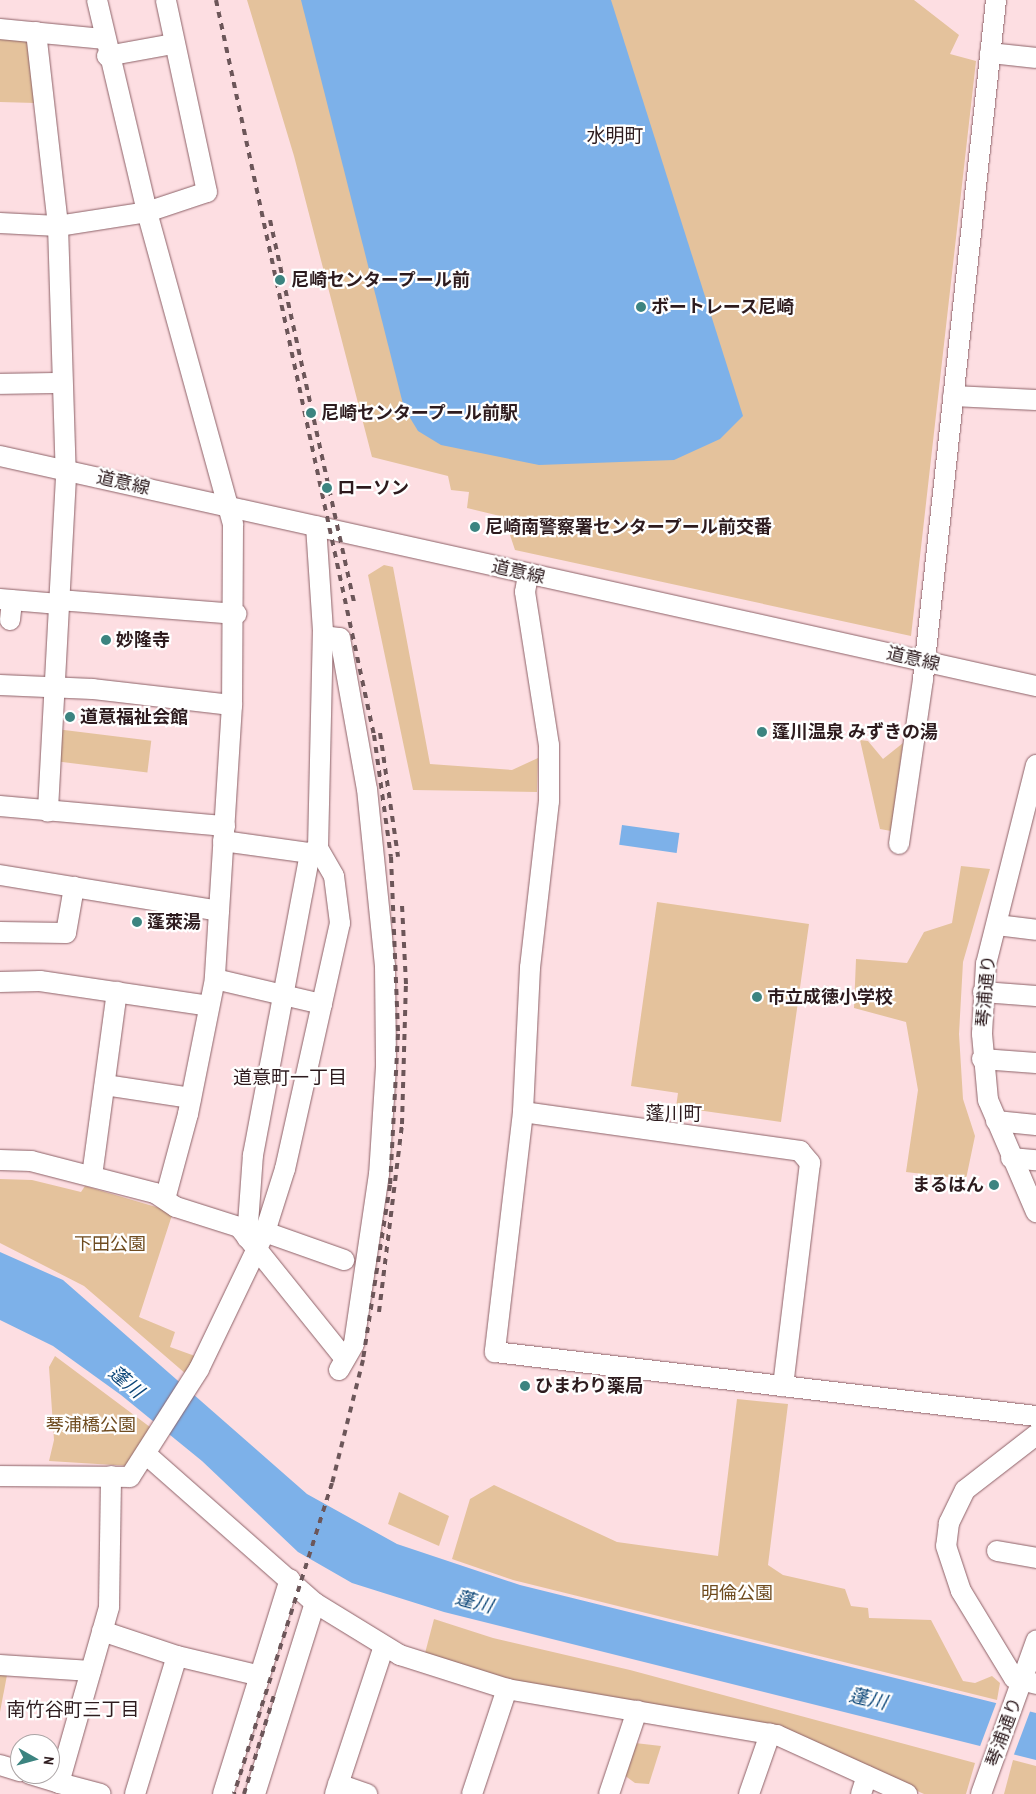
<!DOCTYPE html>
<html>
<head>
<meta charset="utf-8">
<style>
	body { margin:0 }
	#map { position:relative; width:1036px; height:1794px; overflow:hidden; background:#fddee2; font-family:"Archivo Narrow","Noto Sans JP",sans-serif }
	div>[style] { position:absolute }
	.green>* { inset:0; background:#e4c29c; transform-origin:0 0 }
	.water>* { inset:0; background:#7db1e9; transform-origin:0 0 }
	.pier>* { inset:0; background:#fddee2 }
	.roads { filter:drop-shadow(0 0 1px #8d6268) drop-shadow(0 0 1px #8d6268) }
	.minor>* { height:20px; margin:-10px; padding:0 10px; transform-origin:10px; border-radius:10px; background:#fff }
	.rail>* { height:4px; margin-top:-2px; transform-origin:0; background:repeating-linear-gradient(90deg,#6c5659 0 6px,transparent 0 12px) }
	.dots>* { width:14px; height:14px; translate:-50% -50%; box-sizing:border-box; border:2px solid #fff; border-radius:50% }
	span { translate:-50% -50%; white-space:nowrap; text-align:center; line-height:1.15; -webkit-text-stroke:4.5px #fff; paint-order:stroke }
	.poi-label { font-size:18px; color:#2d1b1e; font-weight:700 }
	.left { translate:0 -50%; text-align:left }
	.right { translate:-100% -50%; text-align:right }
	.street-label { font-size:18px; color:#2d1b1e }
	.park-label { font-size:18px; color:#6f4c20 }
	.neighbourhood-label { font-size:19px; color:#2d1b1e }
	.water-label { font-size:19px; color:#0b4678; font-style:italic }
	.north { position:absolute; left:10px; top:1734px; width:50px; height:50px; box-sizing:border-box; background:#fff; border:1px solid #aba4a5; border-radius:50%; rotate:97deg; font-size:14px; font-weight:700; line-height:20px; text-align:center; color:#2d1b1e }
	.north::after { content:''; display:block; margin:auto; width:18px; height:22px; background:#3c8480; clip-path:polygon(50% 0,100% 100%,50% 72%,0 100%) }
</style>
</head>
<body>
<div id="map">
	<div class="green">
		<div style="clip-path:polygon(247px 0,914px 0,959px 35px,950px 54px,976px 61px,911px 636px,515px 550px,504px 517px,467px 508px,469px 492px,451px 490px,448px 476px,372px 457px,294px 156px)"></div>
		<div style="clip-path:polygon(0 36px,24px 37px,29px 44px,35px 103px,0 102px)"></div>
		<div style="clip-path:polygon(384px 565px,393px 567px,430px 764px,512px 770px,538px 758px,537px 792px,413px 790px,368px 575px)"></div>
		<div style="left:56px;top:729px;width:96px;height:32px;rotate:7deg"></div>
		<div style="clip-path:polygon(860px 740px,868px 741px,883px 759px,903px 743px,891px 831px,880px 829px)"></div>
		<div style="clip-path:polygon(961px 866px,990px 869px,963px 962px,959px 1034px,963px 1099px,975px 1136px,966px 1179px,906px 1172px,918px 1090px,906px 1022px,854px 1008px,856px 959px,907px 963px,924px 932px,952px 923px)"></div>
		<div style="clip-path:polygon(657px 902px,809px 924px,781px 1122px,676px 1107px,678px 1093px,631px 1086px)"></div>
		<div style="clip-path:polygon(0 1179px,32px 1180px,81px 1192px,85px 1186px,173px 1212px,139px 1317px,175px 1332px,170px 1347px,195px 1356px,186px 1374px,84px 1286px,0 1243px)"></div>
		<div style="clip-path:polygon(55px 1356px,154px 1430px,130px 1466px,49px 1461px,54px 1440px,49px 1367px)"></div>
		<div style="clip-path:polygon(737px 1399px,788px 1404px,768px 1565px,783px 1575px,845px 1589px,851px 1606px,868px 1608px,869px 1618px,931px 1620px,963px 1681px,975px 1683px,992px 1676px,1000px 1683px,997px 1700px,513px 1580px,452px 1559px,470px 1499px,494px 1485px,617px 1542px,718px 1556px)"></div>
		<div style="clip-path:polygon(399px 1492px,449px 1516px,439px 1546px,388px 1524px)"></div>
		<div style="clip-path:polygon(434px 1619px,493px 1638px,630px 1670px,975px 1763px,966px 1794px,924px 1794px,781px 1729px,509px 1684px,424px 1657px)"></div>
		<div style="clip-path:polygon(0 1675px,7px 1675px,0 1712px)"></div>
		<div style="clip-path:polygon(635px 1743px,661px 1746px,649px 1784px,635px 1783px,624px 1775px)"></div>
		<div style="clip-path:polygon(1013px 1760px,1036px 1766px,1036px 1794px,1004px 1794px)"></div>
	</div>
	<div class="water">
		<div style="clip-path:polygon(301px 0,611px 0,743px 416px,720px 439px,674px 460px,539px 465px,441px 445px,418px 431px,404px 408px)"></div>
		<div style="left:622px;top:825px;width:58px;height:20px;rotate:8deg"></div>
		<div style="clip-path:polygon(0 1252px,63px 1280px,307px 1494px,397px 1544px,520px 1585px,1036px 1713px,1036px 1760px,444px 1612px,352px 1583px,298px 1552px,202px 1461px,121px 1395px,53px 1346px,0 1320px)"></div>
	</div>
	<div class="pier">
		<div style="clip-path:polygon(997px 1701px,1031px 1709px,1013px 1757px,979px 1749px)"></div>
	</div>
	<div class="roads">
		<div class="minor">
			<div style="left:97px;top:0;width:218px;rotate:76.7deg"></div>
			<div style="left:147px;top:212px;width:324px;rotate:74.6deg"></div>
			<div style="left:233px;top:524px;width:181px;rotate:90.3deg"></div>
			<div style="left:232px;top:705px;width:275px;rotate:93.6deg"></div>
			<div style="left:215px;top:979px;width:138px;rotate:101.3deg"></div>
			<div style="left:188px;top:1114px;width:88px;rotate:105.1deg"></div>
			<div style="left:0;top:29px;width:103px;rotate:5.5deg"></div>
			<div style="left:36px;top:32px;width:195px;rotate:83.5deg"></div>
			<div style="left:58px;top:226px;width:251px;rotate:88.2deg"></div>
			<div style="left:66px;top:477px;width:335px;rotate:93.1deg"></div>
			<div style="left:990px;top:53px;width:46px;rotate:6.2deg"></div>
			<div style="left:107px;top:56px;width:67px;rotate:-10.3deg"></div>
			<div style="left:0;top:223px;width:58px;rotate:3deg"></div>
			<div style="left:58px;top:226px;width:90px;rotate:-8.9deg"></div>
			<div style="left:147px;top:212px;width:63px;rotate:-18.4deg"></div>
			<div style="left:207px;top:192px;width:196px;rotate:-102.1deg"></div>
			<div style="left:0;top:384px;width:60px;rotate:-1deg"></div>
			<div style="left:953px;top:396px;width:83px;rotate:2.8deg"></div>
			<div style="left:0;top:456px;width:1061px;rotate:12.52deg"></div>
			<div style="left:528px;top:575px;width:17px;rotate:100deg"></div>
			<div style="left:525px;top:592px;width:155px;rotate:81.1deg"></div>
			<div style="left:549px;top:745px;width:56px;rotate:90deg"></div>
			<div style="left:549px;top:801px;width:168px;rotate:96.5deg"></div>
			<div style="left:530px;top:968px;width:144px;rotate:92.8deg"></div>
			<div style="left:523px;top:1112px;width:242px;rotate:96.7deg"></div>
			<div style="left:495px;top:1352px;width:545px;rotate:6.75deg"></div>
			<div style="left:0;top:599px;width:59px;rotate:4.8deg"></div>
			<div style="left:59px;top:600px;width:178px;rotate:4.5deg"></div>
			<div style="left:10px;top:620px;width:20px;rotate:-84deg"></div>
			<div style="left:323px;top:636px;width:17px;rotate:7deg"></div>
			<div style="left:340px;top:638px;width:153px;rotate:79.9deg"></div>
			<div style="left:367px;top:789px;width:178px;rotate:84.2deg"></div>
			<div style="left:385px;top:966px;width:101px;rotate:89.4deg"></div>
			<div style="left:386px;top:1067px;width:107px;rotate:93.7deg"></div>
			<div style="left:379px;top:1174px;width:172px;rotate:98.4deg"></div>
			<div style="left:354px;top:1344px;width:30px;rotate:120deg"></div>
			<div style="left:0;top:685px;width:93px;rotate:2.5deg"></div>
			<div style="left:93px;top:689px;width:140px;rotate:6.6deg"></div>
			<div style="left:1036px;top:765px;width:205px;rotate:104.1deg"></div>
			<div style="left:986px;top:964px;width:70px;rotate:93.3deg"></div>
			<div style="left:982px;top:1034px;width:66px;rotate:84.8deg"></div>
			<div style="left:988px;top:1100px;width:122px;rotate:66.8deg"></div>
			<div style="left:0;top:806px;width:226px;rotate:5.1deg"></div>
			<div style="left:223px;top:841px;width:88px;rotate:7.9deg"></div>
			<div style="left:310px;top:853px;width:9px;rotate:-32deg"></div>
			<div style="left:899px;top:844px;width:167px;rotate:-81.7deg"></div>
			<div style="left:923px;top:679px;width:683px;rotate:-83.86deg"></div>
			<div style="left:0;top:875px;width:222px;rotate:9.3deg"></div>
			<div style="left:997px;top:925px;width:39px;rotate:7deg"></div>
			<div style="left:0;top:932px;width:66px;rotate:0.9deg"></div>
			<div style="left:66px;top:933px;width:47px;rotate:-80.1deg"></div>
			<div style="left:215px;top:979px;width:110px;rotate:13.2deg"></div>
			<div style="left:0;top:982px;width:40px;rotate:-1.4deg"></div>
			<div style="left:40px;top:981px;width:171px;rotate:8.4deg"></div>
			<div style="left:983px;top:992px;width:53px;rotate:4.3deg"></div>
			<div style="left:982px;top:1059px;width:54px;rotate:4.2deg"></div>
			<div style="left:105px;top:1085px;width:87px;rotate:8.6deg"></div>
			<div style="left:523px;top:1112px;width:280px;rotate:8deg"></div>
			<div style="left:800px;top:1151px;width:16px;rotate:50deg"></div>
			<div style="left:810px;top:1163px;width:225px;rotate:96.9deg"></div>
			<div style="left:996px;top:1121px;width:40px;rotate:5.7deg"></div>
			<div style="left:1011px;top:1158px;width:25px;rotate:5deg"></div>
			<div style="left:0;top:1160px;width:31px;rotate:2deg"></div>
			<div style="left:31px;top:1161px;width:128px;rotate:14.5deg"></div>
			<div style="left:155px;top:1193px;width:25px;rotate:34deg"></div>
			<div style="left:176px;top:1207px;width:66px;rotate:17.6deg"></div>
			<div style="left:239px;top:1227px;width:169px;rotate:51.2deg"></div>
			<div style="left:92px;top:1176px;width:186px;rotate:-82.3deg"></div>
			<div style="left:265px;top:1232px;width:84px;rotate:19.5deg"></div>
			<div style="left:247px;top:1238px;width:83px;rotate:-85.9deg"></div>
			<div style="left:253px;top:1155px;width:307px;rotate:-79.3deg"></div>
			<div style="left:1036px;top:1435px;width:90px;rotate:142.2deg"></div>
			<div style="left:965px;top:1490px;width:37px;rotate:116deg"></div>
			<div style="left:949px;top:1523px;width:23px;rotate:97deg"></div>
			<div style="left:946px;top:1546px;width:47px;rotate:71.6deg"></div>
			<div style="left:961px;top:1591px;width:102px;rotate:58.7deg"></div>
			<div style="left:1014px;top:1678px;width:23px;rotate:15deg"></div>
			<div style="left:147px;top:1455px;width:224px;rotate:41.4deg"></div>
			<div style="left:315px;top:1603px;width:100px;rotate:31.5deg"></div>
			<div style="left:400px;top:1655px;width:112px;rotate:17.6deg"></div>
			<div style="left:507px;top:1689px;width:274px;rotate:9.7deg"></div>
			<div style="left:777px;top:1735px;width:143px;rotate:24.4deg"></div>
			<div style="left:0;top:1476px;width:130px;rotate:0.4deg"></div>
			<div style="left:130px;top:1477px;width:128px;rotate:-57.4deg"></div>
			<div style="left:199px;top:1369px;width:152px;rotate:-64.3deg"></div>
			<div style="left:265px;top:1232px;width:66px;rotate:-72.4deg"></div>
			<div style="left:285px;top:1169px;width:252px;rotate:-77.4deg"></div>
			<div style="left:340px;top:923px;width:47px;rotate:-97.3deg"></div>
			<div style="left:334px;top:876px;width:32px;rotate:-120deg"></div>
			<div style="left:318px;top:848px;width:217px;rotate:-88.7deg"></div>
			<div style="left:323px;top:631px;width:105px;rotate:-93.8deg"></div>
			<div style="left:997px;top:1551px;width:40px;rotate:10deg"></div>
			<div style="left:102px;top:1631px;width:79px;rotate:18.4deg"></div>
			<div style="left:177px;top:1656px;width:85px;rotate:13.5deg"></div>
			<div style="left:0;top:1665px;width:91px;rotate:3.8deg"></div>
			<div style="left:0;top:1765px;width:21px;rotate:17deg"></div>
			<div style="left:30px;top:1774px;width:30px;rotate:17deg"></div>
			<div style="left:59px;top:1783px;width:183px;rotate:-74.1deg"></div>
			<div style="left:109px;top:1607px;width:131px;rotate:-89.1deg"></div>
			<div style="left:59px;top:1783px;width:43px;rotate:14.7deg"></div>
			<div style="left:338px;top:1784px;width:31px;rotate:19deg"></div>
			<div style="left:135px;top:1794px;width:144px;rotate:-73.1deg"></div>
			<div style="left:223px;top:1794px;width:225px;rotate:-72.7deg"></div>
			<div style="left:255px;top:1794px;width:200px;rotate:-72.6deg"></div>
			<div style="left:335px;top:1794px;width:156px;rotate:-71.7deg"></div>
			<div style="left:472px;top:1794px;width:111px;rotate:-71.6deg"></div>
			<div style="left:609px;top:1794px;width:88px;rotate:-71.4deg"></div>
			<div style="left:749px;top:1794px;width:64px;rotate:-70.7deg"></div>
			<div style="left:861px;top:1794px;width:19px;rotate:-72deg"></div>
			<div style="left:981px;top:1794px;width:163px;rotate:-70.2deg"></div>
		</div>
	</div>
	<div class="rail">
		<div style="left:216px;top:0;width:752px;rotate:77.87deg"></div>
		<div style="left:374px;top:735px;width:123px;rotate:82.1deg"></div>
		<div style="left:391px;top:857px;width:177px;rotate:87.7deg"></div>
		<div style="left:398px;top:1034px;width:151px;rotate:93deg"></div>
		<div style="left:390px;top:1185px;width:177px;rotate:98.8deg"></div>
		<div style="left:363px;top:1360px;width:127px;rotate:104.1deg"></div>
		<div style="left:332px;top:1483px;width:326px;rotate:107.5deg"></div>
		<div style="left:270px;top:220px;width:392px;rotate:77.6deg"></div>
		<div style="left:380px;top:733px;width:125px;rotate:81.7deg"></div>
		<div style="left:379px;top:1312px;width:189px;rotate:-83deg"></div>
		<div style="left:402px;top:1124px;width:140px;rotate:-88.4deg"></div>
		<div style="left:406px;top:984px;width:80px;rotate:-92.9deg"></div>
		<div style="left:244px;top:1794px;width:103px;rotate:-73.1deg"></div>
	</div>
	<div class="dots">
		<div style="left:280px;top:280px;background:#3c8480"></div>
		<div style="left:641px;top:307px;background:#3c8480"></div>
		<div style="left:311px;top:413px;background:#3c8480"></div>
		<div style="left:327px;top:488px;background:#3c8480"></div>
		<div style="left:475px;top:527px;background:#3c8480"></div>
		<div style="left:106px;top:640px;background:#3c8480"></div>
		<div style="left:70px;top:717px;background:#3c8480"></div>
		<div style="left:762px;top:732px;background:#3c8480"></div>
		<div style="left:137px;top:922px;background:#3c8480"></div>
		<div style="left:757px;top:997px;background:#3c8480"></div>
		<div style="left:994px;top:1185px;background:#3c8480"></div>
		<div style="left:525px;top:1386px;background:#3c8480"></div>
	</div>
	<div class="poi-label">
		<span class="left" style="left:291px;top:280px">尼崎センタープール前</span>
		<span class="left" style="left:651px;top:307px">ボートレース尼崎</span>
		<span class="left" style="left:321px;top:413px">尼崎センタープール前駅</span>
		<span class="left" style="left:337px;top:488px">ローソン</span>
		<span class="left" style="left:485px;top:527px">尼崎南警察署センタープール前交番</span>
		<span class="left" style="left:116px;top:640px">妙隆寺</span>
		<span class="left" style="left:80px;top:717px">道意福祉会館</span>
		<span class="left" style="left:772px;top:732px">蓬川温泉 みずきの湯</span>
		<span class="left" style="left:147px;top:922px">蓬萊湯</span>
		<span class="left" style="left:767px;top:997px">市立成徳小学校</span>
		<span class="right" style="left:984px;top:1185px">まるはん</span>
		<span class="left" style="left:535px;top:1386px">ひまわり薬局</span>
	</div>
	<div class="street-label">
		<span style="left:123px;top:483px;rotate:13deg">道意線</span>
		<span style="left:518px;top:572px;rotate:13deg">道意線</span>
		<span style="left:913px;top:659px;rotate:13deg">道意線</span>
		<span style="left:986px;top:991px;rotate:-85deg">琴浦通り</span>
		<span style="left:1004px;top:1732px;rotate:-70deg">琴浦通り</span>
	</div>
	<div class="park-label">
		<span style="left:110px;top:1244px">下田公園</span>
		<span style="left:91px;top:1425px">琴浦橋公園</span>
		<span style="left:737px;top:1593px">明倫公園</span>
	</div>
	<div class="neighbourhood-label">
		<span style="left:615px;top:136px">水明町</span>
		<span style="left:290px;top:1078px">道意町一丁目</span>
		<span style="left:674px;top:1114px">蓬川町</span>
		<span style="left:73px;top:1710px">南竹谷町三丁目</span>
	</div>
	<div class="water-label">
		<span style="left:126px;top:1382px;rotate:40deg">蓬川</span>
		<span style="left:474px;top:1602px;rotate:15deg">蓬川</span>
		<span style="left:868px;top:1699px;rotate:13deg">蓬川</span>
	</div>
	<div class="north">N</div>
</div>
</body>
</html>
